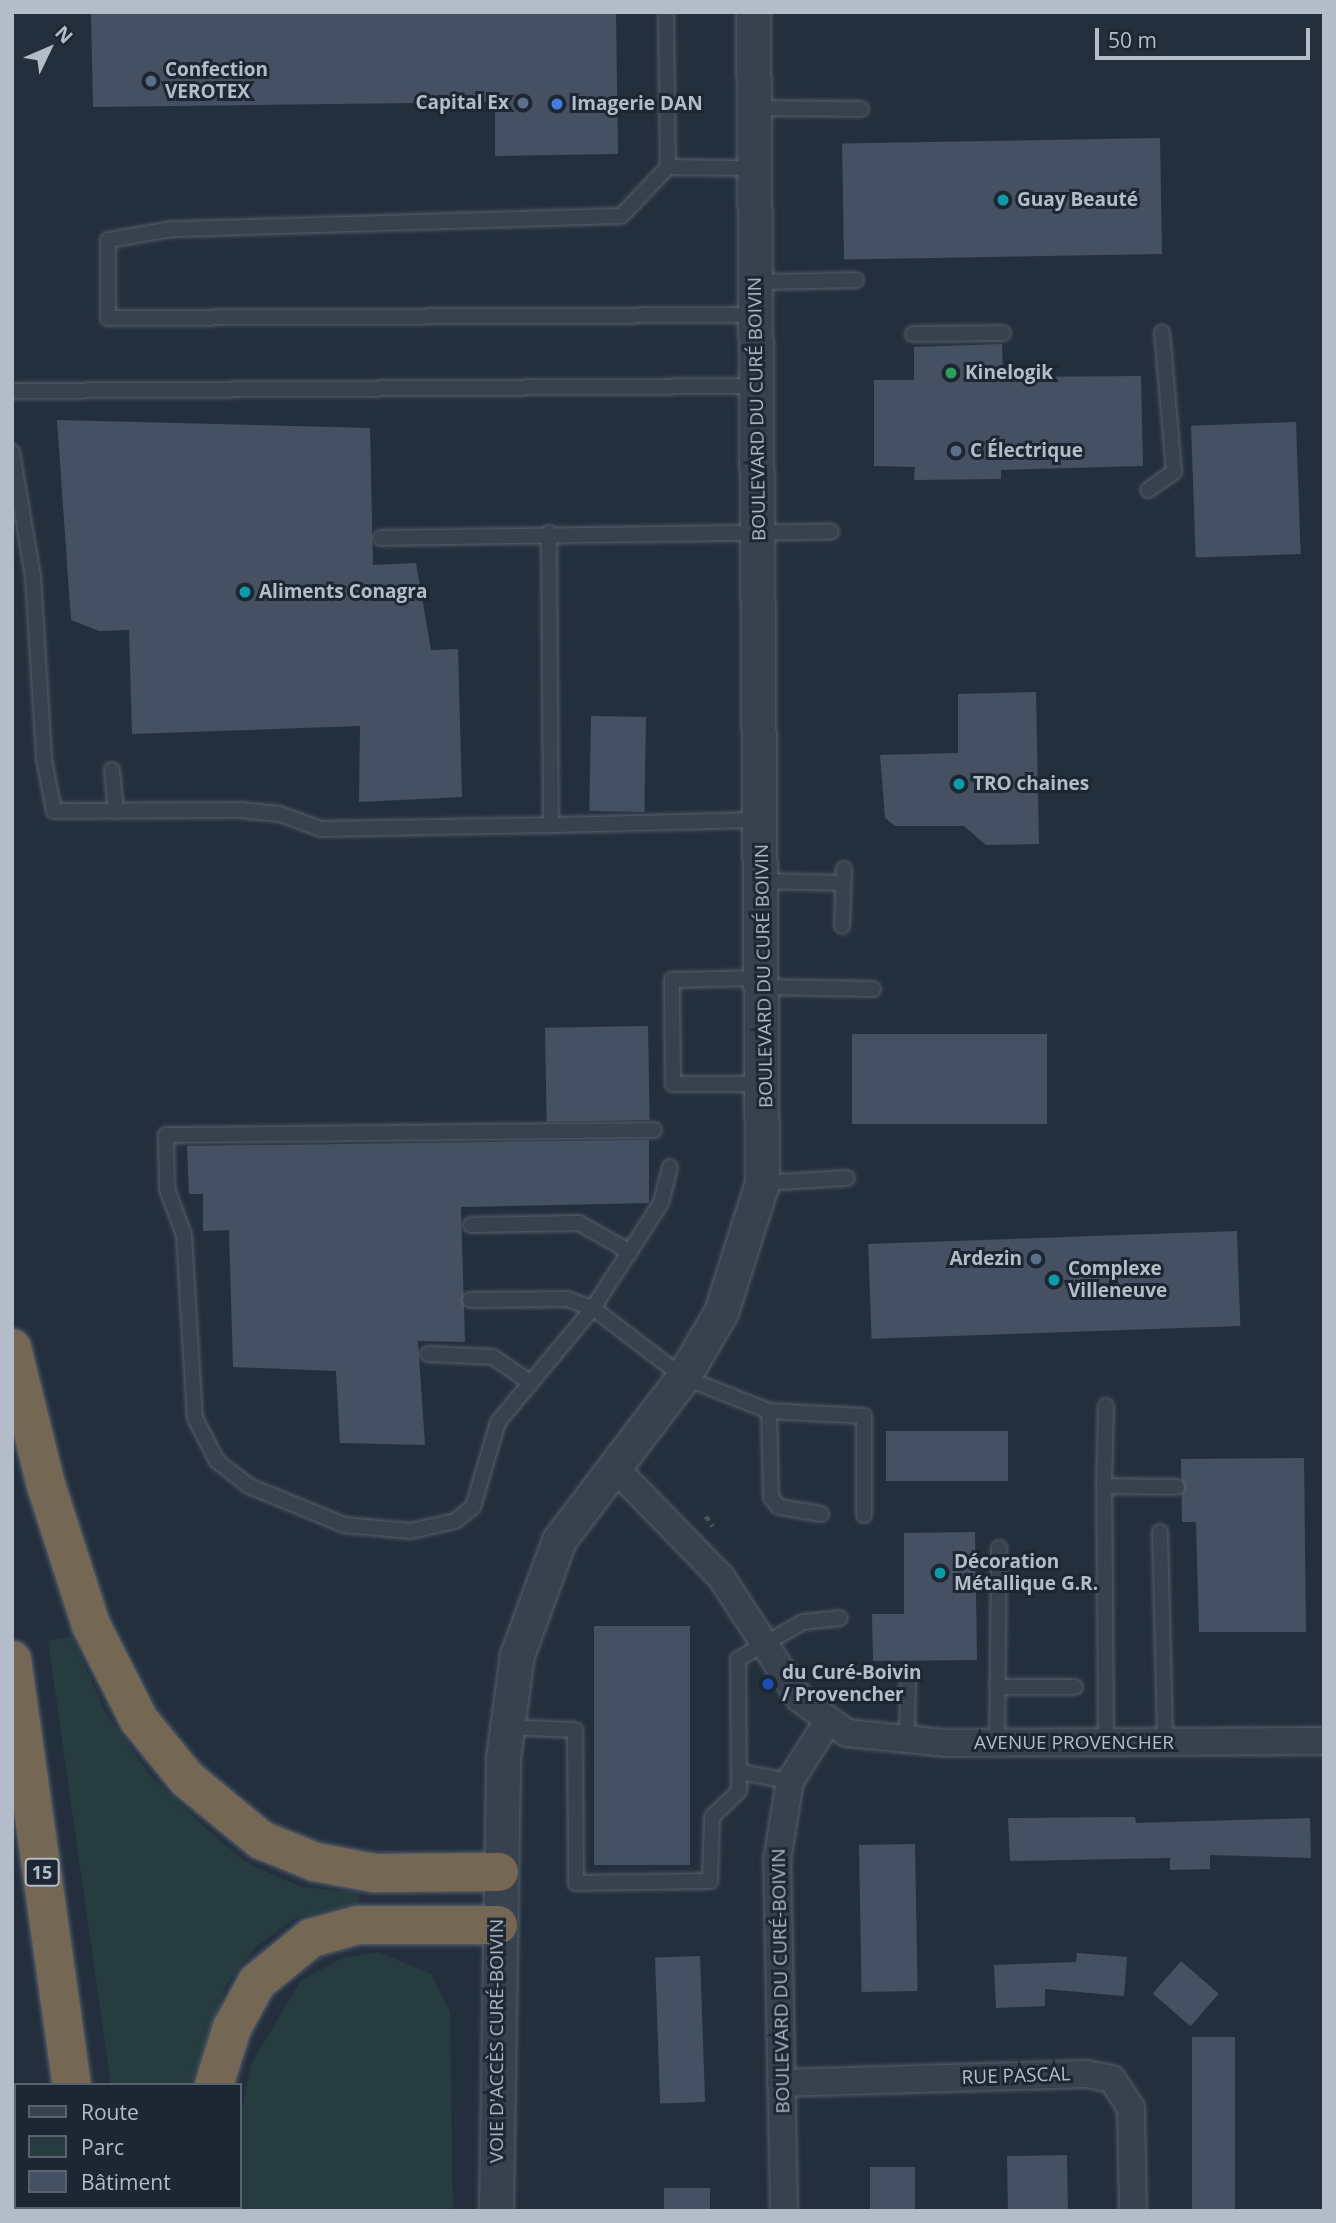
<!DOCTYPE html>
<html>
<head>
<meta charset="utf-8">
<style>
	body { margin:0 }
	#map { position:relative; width:1336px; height:2223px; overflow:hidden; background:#242f3e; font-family:"Open Sans",sans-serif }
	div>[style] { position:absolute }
	.green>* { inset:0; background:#263c3f }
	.building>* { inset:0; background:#455162; transform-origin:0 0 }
	.path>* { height:4.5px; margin-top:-2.25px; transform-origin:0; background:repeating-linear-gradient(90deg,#44595c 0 5px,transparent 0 10px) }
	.roads { filter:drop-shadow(0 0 2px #565f6c) drop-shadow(0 0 2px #565f6c) }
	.service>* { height:14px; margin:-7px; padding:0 7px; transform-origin:7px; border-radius:7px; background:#38414e }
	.minor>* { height:26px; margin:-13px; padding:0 13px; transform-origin:13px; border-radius:13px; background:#38414e }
	.tertiary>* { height:33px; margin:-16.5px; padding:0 16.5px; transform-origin:16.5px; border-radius:16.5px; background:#38414e }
	.motorway>* { height:38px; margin:-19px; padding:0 19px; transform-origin:19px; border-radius:19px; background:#746855 }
	.dots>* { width:19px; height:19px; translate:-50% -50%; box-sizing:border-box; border:4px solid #1d2633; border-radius:50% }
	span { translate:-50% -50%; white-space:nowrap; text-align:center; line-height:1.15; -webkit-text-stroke:6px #1d2633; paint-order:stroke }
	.shield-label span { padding:2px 5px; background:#1d2633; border:2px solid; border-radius:5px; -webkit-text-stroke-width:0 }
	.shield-label { font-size:18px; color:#b4bcc9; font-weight:700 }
	.poi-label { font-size:19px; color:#b4bcc9; font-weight:700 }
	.left { translate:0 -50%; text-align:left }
	.right { translate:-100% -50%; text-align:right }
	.street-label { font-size:19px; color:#b4bcc9 }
	.frame { position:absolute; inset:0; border:14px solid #b4bcc9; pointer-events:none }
	.legend { position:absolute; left:14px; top:2083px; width:228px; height:126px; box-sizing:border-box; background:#1d2633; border:2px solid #59626f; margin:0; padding:9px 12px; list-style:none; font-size:21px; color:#b4bcc9 }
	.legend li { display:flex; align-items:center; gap:14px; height:35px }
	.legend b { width:35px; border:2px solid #59626f }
	.north { position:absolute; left:14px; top:14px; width:70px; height:70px; -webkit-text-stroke:5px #1d2633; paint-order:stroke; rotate:46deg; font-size:19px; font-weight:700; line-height:28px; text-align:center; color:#b4bcc9 }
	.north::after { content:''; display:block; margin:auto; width:24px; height:32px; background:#b4bcc9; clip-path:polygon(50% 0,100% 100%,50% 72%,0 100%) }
	.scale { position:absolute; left:1095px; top:28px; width:215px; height:32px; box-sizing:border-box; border:4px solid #b4bcc9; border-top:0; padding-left:9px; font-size:21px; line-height:24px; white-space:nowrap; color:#b4bcc9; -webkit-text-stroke:5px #1d2633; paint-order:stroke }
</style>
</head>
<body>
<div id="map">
	<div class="green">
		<div style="clip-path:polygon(72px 1636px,105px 1711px,150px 1775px,208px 1830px,246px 1862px,301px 1887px,360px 1892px,358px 1903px,294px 1919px,256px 1947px,227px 1984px,191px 2085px,111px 2085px,48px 1641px)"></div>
		<div style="clip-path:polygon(378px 1952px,431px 1974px,450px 2012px,453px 2211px,234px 2211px,240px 2207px,240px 2121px,251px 2064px,301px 1980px,343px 1958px)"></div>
	</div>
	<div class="building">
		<div style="clip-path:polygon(91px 12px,616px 12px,618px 154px,495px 156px,495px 102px,93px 107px)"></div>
		<div style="left:1160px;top:138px;width:116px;height:318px;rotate:89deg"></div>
		<div style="clip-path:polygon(1002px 344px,1003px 377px,1141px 376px,1143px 466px,1001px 470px,1001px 479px,914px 480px,915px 467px,874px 466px,874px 380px,914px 380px,914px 347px)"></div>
		<div style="clip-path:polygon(57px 420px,370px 428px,373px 565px,416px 563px,431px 650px,458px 649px,462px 797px,359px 802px,360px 726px,132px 734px,129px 630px,99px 631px,71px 620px)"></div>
		<div style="left:1296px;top:422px;width:132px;height:105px;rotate:88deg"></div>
		<div style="clip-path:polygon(1036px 692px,1039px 844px,986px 845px,964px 826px,895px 826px,885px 818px,880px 755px,958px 753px,958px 694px)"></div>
		<div style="left:591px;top:716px;width:55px;height:95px;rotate:1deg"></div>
		<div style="left:648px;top:1026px;width:94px;height:103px;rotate:89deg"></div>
		<div style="left:852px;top:1034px;width:195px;height:90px"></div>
		<div style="clip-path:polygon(649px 1140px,649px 1203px,461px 1207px,465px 1342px,418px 1341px,425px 1445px,340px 1443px,336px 1371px,233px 1367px,229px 1230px,203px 1231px,203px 1194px,189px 1194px,187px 1146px)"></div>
		<div style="left:1237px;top:1231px;width:95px;height:369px;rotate:88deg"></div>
		<div style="left:886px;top:1431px;width:122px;height:50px"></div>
		<div style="clip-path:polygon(1304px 1458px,1306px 1632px,1199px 1632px,1196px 1522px,1182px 1522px,1181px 1459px)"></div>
		<div style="clip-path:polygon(975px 1532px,977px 1660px,873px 1661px,872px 1614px,904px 1614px,904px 1533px)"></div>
		<div style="left:594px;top:1626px;width:96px;height:239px"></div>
		<div style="clip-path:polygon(1135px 1817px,1136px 1823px,1310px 1818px,1311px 1858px,1210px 1855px,1210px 1869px,1170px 1870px,1170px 1858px,1010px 1861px,1008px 1818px)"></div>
		<div style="left:915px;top:1844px;width:147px;height:56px;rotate:89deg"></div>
		<div style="clip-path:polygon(1077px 1953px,1127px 1957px,1124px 1996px,1045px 1989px,1045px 2006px,996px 2008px,994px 1965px,1076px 1962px)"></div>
		<div style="left:700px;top:1956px;width:146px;height:45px;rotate:88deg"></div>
		<div style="left:1181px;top:1961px;width:50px;height:43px;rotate:41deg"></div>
		<div style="left:1235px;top:2037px;width:174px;height:43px;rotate:90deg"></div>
		<div style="left:1067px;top:2155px;width:56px;height:60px;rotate:89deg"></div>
		<div style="left:870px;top:2167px;width:45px;height:44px"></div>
		<div style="left:664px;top:2188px;width:46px;height:23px"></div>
	</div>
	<div class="path">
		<div style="left:706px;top:1516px;width:12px;rotate:55deg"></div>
	</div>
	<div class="roads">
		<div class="service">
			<div style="left:666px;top:12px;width:155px;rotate:89.3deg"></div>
			<div style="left:668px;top:167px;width:68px;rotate:133.8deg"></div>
			<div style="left:621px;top:216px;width:449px;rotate:178.3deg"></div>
			<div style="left:172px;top:229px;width:65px;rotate:170.2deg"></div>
			<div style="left:108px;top:240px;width:78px;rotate:90deg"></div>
			<div style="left:108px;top:318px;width:647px;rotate:-0.27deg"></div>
			<div style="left:754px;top:108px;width:107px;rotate:0.5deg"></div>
			<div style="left:668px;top:167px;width:86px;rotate:0.7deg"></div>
			<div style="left:755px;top:282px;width:101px;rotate:-1.1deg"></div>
			<div style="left:913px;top:334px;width:90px;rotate:-0.6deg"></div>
			<div style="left:12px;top:391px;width:744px;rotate:-0.39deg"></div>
			<div style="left:12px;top:452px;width:127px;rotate:80.5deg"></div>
			<div style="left:33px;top:577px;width:182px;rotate:86.5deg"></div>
			<div style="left:44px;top:759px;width:53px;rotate:79.1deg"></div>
			<div style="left:54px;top:811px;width:186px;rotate:-0.3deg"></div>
			<div style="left:240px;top:810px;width:40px;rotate:5.7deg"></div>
			<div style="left:280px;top:814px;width:44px;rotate:20.1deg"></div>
			<div style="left:321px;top:829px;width:230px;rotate:-1deg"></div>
			<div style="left:551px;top:825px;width:292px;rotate:-90.4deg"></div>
			<div style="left:1148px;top:490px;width:32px;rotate:-35deg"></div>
			<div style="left:1174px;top:472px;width:140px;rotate:-94.9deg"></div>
			<div style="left:381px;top:538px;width:450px;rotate:-0.8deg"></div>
			<div style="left:112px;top:770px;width:41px;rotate:84.4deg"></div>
			<div style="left:551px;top:825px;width:208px;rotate:-1.4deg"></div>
			<div style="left:762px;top:881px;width:81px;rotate:1.4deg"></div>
			<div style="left:842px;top:926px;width:57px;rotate:-88deg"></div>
			<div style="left:764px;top:987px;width:109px;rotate:1.1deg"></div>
			<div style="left:761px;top:1084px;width:88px;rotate:180deg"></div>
			<div style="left:673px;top:1084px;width:104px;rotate:-90.6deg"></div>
			<div style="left:672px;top:980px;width:89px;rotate:-1.3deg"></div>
			<div style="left:654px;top:1130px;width:488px;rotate:179.4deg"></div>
			<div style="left:166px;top:1135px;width:54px;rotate:88.9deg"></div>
			<div style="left:167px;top:1189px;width:49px;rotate:69.7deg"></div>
			<div style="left:184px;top:1235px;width:183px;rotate:86.6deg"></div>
			<div style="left:195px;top:1418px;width:48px;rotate:62.9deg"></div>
			<div style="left:217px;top:1461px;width:41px;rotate:38deg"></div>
			<div style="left:249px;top:1486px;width:103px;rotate:22.3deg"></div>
			<div style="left:344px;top:1525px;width:67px;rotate:5.1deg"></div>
			<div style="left:411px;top:1531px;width:45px;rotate:-12.8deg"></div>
			<div style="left:455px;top:1521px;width:23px;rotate:-38deg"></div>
			<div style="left:473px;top:1507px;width:89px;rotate:-73.6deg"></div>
			<div style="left:498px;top:1422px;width:148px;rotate:-50.2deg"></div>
			<div style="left:593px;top:1308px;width:113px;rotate:37.5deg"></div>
			<div style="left:683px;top:1377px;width:92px;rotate:21.6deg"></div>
			<div style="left:762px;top:1183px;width:85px;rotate:-3.4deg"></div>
			<div style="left:471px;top:1225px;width:108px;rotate:-1.1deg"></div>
			<div style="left:579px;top:1223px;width:59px;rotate:29.6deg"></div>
			<div style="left:470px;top:1300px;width:97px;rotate:-0.6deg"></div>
			<div style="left:567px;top:1299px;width:28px;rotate:19deg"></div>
			<div style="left:593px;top:1308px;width:125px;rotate:-57.1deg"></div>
			<div style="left:661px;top:1203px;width:37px;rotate:-76deg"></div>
			<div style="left:428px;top:1354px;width:65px;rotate:2.6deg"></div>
			<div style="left:493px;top:1357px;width:46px;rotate:34.4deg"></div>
			<div style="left:1104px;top:1486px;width:80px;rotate:-88.6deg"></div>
			<div style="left:821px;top:1514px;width:43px;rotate:-170.5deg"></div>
			<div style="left:779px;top:1507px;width:13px;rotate:-129deg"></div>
			<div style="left:771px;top:1497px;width:86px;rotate:-91.3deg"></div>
			<div style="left:769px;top:1411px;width:95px;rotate:3deg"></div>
			<div style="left:864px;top:1416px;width:99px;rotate:90deg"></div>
			<div style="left:1160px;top:1532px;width:210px;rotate:88.6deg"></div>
			<div style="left:997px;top:1687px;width:78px"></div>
			<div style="left:505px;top:1727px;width:70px;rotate:2.5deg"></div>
			<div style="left:575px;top:1730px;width:153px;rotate:89.6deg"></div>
			<div style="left:576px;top:1883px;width:134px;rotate:-0.9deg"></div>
			<div style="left:710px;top:1881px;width:64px;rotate:-88.2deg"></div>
			<div style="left:712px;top:1817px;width:37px;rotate:-44deg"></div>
			<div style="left:739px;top:1791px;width:132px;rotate:-90.4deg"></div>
			<div style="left:738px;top:1659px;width:75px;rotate:-29.6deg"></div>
			<div style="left:803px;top:1622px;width:37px;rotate:-6deg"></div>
			<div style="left:907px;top:1742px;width:65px;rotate:-89.1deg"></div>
			<div style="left:1106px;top:1742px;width:256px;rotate:-90.4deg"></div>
			<div style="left:1104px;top:1486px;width:73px;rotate:0.8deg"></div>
			<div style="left:997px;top:1743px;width:195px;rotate:-89.4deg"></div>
			<div style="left:740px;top:1772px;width:51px;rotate:10.2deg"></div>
		</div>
		<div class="minor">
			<div style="left:613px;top:1466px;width:155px;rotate:45.8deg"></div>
			<div style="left:721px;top:1577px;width:145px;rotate:57.1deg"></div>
			<div style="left:800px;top:1699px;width:58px;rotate:35.9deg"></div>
			<div style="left:847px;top:1733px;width:100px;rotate:5.8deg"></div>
			<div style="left:946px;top:1743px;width:378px;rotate:-0.3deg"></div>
			<div style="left:781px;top:2083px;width:306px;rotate:-1.7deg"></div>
			<div style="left:1087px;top:2074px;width:25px;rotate:11deg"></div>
			<div style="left:1112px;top:2079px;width:35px;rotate:57deg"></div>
			<div style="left:1131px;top:2108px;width:103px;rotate:88.9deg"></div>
			<div style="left:784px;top:2211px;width:350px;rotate:-91.1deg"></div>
			<div style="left:777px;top:1861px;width:81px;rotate:-80.8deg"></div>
			<div style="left:790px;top:1781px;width:69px;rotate:-57.5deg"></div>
		</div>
		<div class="tertiary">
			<div style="left:496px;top:2211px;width:453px;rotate:-89.1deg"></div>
			<div style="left:503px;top:1758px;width:104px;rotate:-82.3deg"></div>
			<div style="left:517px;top:1655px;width:122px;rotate:-69.9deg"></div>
			<div style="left:559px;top:1540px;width:205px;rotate:-52.7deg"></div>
			<div style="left:683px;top:1377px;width:75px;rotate:-59.7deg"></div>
			<div style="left:721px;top:1312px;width:135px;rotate:-72.4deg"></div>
			<div style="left:762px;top:1183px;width:1171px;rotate:-90.44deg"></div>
		</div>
		<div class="motorway">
			<div style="left:12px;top:1348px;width:141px;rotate:76.1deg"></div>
			<div style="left:46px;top:1485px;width:147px;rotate:72.2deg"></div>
			<div style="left:91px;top:1625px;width:106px;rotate:63.2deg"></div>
			<div style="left:139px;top:1720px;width:76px;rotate:50.9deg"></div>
			<div style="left:187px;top:1779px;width:96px;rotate:39.5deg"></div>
			<div style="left:261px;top:1840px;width:58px;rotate:22.2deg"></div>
			<div style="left:315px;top:1862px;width:60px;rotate:10.6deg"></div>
			<div style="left:374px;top:1873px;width:125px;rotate:-0.5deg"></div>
			<div style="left:12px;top:1660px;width:429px;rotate:82deg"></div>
			<div style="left:214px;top:2085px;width:60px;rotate:-72.5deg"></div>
			<div style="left:232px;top:2028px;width:52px;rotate:-61.5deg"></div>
			<div style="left:257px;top:1982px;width:70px;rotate:-39.2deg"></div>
			<div style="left:311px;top:1938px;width:49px;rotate:-15.5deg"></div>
			<div style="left:358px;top:1925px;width:140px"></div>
			<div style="left:89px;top:2207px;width:4px;rotate:90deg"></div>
			<div style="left:205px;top:2207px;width:4px;rotate:90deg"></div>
		</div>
	</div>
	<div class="dots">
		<div style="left:151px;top:81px;background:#5c6f8a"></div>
		<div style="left:523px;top:103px;background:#5c6f8a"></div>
		<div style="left:557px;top:104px;background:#3f7fe0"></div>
		<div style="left:1003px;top:200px;background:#0f9aa8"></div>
		<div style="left:951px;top:373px;background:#2e9e5b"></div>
		<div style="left:956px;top:451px;background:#5c6f8a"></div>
		<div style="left:245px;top:592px;background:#0f9aa8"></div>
		<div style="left:959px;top:784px;background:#0f9aa8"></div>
		<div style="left:1036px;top:1259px;background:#5c6f8a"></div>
		<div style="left:1054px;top:1280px;background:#0f9aa8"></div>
		<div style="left:940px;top:1573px;background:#0f9aa8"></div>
		<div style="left:768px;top:1684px;background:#1a4fb4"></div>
	</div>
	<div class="shield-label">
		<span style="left:42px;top:1872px">15</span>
	</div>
	<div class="poi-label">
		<span class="left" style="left:165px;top:81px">Confection<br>VEROTEX</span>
		<span class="right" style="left:509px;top:103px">Capital Ex</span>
		<span class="left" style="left:571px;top:104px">Imagerie DAN</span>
		<span class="left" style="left:1017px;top:200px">Guay Beauté</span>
		<span class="left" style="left:965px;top:373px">Kinelogik</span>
		<span class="left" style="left:970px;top:451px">C Électrique</span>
		<span class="left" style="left:259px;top:592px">Aliments Conagra</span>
		<span class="left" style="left:973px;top:784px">TRO chaines</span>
		<span class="right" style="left:1022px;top:1259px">Ardezin</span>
		<span class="left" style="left:1068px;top:1280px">Complexe<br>Villeneuve</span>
		<span class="left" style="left:954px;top:1573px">Décoration<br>Métallique G.R.</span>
		<span class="left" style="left:782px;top:1684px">du Curé-Boivin<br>/ Provencher</span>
	</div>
	<div class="street-label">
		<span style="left:757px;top:409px;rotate:-91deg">BOULEVARD DU CURÉ BOIVIN</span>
		<span style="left:764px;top:976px;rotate:-91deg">BOULEVARD DU CURÉ BOIVIN</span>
		<span style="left:1074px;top:1743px">AVENUE PROVENCHER</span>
		<span style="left:781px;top:1981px;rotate:-91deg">BOULEVARD DU CURÉ-BOIVIN</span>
		<span style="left:497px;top:2041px;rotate:-90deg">VOIE D'ACCÈS CURÉ-BOIVIN</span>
		<span style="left:1016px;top:2076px;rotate:-2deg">RUE PASCAL</span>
	</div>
	<div class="frame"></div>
	<ul class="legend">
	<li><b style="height:9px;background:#38414e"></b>Route</li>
	<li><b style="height:19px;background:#263c3f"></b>Parc</li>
	<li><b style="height:19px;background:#455162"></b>Bâtiment</li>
	</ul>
	<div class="north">N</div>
	<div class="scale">50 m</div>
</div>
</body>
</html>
